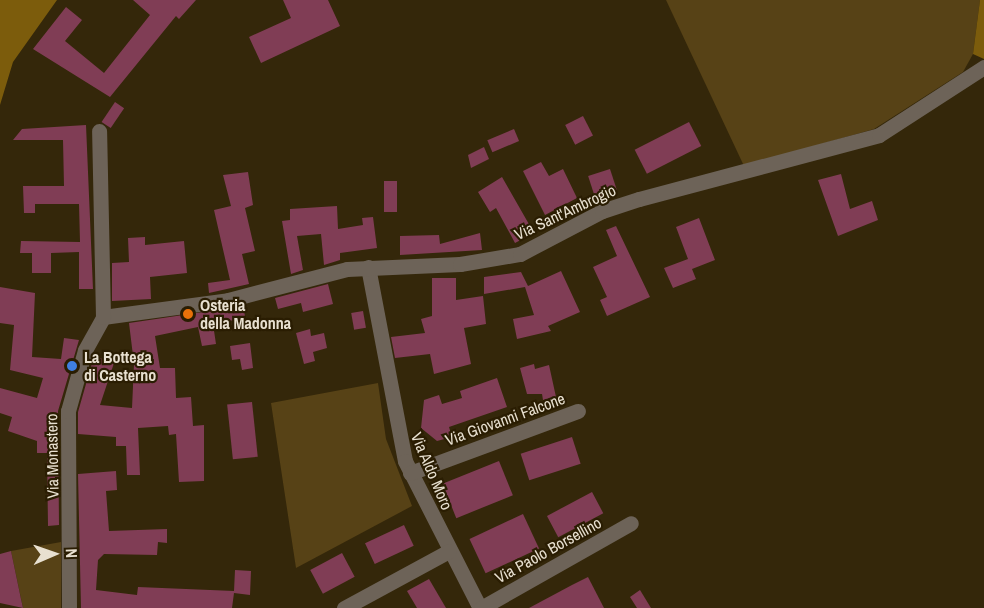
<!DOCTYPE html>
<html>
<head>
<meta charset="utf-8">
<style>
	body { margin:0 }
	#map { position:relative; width:984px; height:608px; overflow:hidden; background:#34270a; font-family:"Archivo Narrow",sans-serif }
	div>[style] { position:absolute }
	.green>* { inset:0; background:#574216 }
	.forest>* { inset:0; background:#7c5c0c }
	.building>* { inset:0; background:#803d55; transform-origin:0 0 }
	.minor>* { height:15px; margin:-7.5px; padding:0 7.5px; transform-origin:7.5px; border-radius:7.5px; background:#6d6358 }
	.dots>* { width:16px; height:16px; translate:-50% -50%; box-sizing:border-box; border:3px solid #2a1d02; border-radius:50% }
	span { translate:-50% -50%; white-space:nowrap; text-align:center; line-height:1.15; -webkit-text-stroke:4.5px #2a1d02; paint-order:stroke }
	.street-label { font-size:16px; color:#e8e0d0 }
	.poi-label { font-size:16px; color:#e8e0d0; font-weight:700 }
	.left { translate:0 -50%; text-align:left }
	.north { position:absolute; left:24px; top:524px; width:60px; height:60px; -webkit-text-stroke:4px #2a1d02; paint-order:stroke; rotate:88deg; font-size:16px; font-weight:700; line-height:24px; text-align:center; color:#e8e0d0 }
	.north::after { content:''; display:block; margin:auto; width:21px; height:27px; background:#e8e0d0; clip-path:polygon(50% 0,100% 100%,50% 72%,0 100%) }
</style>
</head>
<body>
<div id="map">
	<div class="green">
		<div style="clip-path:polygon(666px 0,980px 0,973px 54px,963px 72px,874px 129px,744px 166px)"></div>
		<div style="clip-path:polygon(378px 383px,386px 439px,412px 506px,296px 568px,271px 403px)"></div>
		<div style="clip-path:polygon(61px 542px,61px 608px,23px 608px,11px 551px)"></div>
	</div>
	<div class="forest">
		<div style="clip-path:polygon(0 0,57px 0,13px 62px,0 105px)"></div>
		<div style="clip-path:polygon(980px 0,984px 0,984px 59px,973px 54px)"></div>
	</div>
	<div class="building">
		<div style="clip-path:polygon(133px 0,196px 0,179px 19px,176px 16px,110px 97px,33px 49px,66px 7px,82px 20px,65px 41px,104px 73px,150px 15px)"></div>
		<div style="clip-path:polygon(283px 0,328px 0,340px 26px,261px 63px,249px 37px,291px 18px)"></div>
		<div style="left:115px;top:102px;width:11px;height:24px;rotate:34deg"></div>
		<div style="left:583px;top:116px;width:22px;height:20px;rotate:63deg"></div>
		<div style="left:689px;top:122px;width:27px;height:61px;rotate:63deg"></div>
		<div style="clip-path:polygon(86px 125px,93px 289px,79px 289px,79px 252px,51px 253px,51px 273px,32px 273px,32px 253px,20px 253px,21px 241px,80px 242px,79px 204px,35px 204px,35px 213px,24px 213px,23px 186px,64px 186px,63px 140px,13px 140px,22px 129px)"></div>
		<div style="left:514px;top:129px;width:13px;height:29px;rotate:67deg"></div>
		<div style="clip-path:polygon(484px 147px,489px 159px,471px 168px,468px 155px)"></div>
		<div style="clip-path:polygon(541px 162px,549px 176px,563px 169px,577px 198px,545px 215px,523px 171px)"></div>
		<div style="left:610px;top:169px;width:23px;height:23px;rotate:72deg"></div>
		<div style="clip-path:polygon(248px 172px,253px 205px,245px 208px,255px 251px,242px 254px,249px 284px,209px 293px,208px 283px,230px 280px,214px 210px,231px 206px,223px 175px)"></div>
		<div style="clip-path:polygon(841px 174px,850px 209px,872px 201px,878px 220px,838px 236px,818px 180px)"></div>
		<div style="clip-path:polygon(502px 177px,534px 233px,515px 243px,496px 208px,490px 212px,478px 192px)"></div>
		<div style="left:384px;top:181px;width:13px;height:31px"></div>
		<div style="clip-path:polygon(337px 206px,338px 229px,363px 225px,362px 218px,373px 217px,377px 248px,340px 253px,340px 260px,324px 265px,321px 234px,297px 236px,303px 270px,291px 274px,282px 221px,290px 220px,290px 209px)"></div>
		<div style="clip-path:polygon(699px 218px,715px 260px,692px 269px,696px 279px,673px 288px,664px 268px,688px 259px,676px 227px)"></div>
		<div style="clip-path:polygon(616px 226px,650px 297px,607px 316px,600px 300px,607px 297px,593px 267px,617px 256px,606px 230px)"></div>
		<div style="clip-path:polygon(480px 233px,482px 250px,400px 255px,400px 236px,439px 235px,440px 244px)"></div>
		<div style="clip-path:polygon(145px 237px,145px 245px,184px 241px,187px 273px,150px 277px,151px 299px,112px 301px,112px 263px,129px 262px,128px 238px)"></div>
		<div style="clip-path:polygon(561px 271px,580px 312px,548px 326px,551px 331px,517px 339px,513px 319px,534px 315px,525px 287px,484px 294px,484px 277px,521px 272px,528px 286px)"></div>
		<div style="clip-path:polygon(432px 278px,456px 278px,456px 300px,483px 296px,486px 324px,464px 328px,471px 364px,434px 374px,430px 354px,395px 358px,391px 337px,425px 333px,421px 319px,432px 316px)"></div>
		<div style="clip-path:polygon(328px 284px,333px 304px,303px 312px,301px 303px,278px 309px,275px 298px)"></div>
		<div style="clip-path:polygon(0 287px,35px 293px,32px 357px,61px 359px,64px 338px,79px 340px,58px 411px,59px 525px,48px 526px,47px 453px,37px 453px,37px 441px,8px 431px,12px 417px,0 413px,0 388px,37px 398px,43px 378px,10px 370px,14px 325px,0 323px)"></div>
		<div style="clip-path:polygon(244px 306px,245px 318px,213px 324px,216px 344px,202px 346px,198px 327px,155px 336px,160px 368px,175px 368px,176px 398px,191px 397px,193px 426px,204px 425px,204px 481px,179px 482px,176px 434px,169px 435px,168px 426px,138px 428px,140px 475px,127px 475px,126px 446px,116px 446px,116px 437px,78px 434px,78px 412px,94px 356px,114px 363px,100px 405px,132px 408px,134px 364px,129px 323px)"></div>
		<div style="left:363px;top:311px;width:17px;height:12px;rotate:80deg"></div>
		<div style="clip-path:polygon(310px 329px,311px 336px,324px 333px,327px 348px,313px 352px,315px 361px,304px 364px,296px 333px)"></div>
		<div style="clip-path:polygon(250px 343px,253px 368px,242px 370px,240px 359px,232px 360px,230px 346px)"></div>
		<div style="clip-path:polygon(534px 364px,535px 369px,549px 365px,556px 397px,543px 400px,542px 394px,527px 394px,520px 368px)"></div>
		<div style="clip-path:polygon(497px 378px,507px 407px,449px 427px,452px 437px,437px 441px,421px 428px,424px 400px,439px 395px,442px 404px,462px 398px,460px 391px)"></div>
		<div style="left:252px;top:402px;width:55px;height:25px;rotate:84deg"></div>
		<div style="left:572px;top:437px;width:28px;height:54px;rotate:72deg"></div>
		<div style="left:499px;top:461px;width:37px;height:61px;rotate:68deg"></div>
		<div style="clip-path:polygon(116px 471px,117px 490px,106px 491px,109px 531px,167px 529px,167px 543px,158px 542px,157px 555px,104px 554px,98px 560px,96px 590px,137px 595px,138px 587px,234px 591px,235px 570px,251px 571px,250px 595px,234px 593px,232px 608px,81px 608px,78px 474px)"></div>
		<div style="left:592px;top:492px;width:24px;height:51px;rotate:62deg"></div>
		<div style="left:523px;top:514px;width:38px;height:59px;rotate:65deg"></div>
		<div style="left:404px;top:525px;width:23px;height:43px;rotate:65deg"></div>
		<div style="clip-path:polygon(11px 551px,21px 599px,23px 608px,0 603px,0 554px)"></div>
		<div style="left:342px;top:553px;width:27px;height:36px;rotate:62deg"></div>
		<div style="clip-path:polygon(588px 577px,604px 608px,529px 608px,572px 585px)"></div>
		<div style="clip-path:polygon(429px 579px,446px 608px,417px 608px,407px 591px)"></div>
		<div style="clip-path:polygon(640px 590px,651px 608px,637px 608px,630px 597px)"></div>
	</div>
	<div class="minor">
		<div style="left:368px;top:267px;width:197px;rotate:79.2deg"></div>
		<div style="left:405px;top:461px;width:165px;rotate:63deg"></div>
		<div style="left:103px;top:317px;width:126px;rotate:-7.7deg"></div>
		<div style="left:228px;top:300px;width:123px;rotate:-14.6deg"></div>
		<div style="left:347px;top:269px;width:113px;rotate:-2.5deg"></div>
		<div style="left:460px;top:264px;width:61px;rotate:-9.5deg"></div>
		<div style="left:520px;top:254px;width:93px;rotate:-27.7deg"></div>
		<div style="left:602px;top:211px;width:39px;rotate:-18deg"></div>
		<div style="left:639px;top:199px;width:248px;rotate:-14.9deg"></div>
		<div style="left:879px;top:135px;width:125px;rotate:-32.9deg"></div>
		<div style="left:410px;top:473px;width:179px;rotate:-20.3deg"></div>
		<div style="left:69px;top:608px;width:197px;rotate:-90.3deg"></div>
		<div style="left:68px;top:411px;width:63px;rotate:-74.4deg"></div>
		<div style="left:85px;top:350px;width:38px;rotate:-61deg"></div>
		<div style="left:103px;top:317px;width:186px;rotate:-91.2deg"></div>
		<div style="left:344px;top:608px;width:119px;rotate:-28.5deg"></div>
		<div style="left:481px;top:608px;width:172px;rotate:-29.5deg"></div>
	</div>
	<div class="dots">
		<div style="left:188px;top:314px;background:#e8710a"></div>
		<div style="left:72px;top:366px;background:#3f7fe0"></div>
	</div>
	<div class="street-label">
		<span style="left:565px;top:212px;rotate:-25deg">Via Sant'Ambrogio</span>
		<span style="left:505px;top:419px;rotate:-20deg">Via Giovanni Falcone</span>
		<span style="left:52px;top:456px;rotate:-91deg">Via Monastero</span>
		<span style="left:432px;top:471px;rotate:67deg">Via Aldo Moro</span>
		<span style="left:548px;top:550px;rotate:-29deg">Via Paolo Borsellino</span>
	</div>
	<div class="poi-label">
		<span class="left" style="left:200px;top:314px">Osteria<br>della Madonna</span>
		<span class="left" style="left:84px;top:366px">La Bottega<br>di Casterno</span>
	</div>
	<div class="north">N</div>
</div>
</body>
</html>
